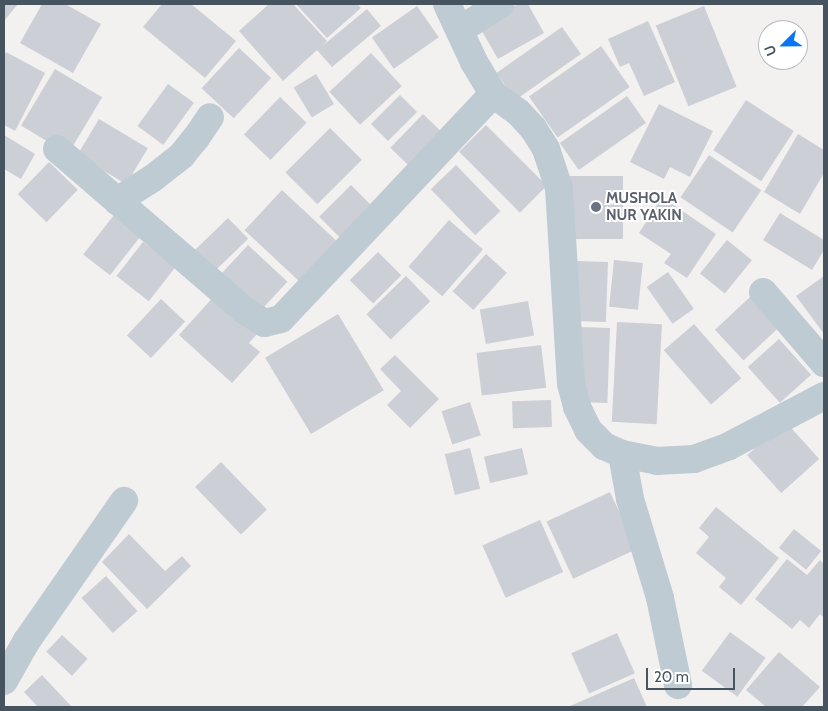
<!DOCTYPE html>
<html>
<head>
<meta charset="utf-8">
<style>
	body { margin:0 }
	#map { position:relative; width:828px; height:711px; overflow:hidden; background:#f3f0f0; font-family:Cabin,sans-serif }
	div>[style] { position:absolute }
	.building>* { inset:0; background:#cccfd6; transform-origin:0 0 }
	.minor>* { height:28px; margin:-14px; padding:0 14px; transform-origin:14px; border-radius:14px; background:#bfcbd3 }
	.dots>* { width:14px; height:14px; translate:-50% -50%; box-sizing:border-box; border:2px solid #fff; border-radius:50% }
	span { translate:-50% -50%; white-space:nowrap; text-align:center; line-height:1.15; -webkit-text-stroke:4px #fff; paint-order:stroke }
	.worship-label { font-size:15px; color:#5b616d; font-weight:700 }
	.left { translate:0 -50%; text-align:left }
	.frame { position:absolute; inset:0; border:5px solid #465460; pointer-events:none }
	.north { position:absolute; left:758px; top:20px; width:50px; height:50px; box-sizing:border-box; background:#fff; border:1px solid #b5bbbf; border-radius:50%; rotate:247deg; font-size:14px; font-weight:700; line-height:20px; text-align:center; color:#465460 }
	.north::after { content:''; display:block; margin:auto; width:18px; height:22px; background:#0775f5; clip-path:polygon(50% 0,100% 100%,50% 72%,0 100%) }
	.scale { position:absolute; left:646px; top:668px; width:89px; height:22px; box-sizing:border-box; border:2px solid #465460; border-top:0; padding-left:6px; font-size:15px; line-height:18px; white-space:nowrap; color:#465460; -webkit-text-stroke:4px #fff; paint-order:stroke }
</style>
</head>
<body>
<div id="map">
	<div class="building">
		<div style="clip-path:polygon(4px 4px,18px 4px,4px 21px)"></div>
		<div style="clip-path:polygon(42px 4px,65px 4px,101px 24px,73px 73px,20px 43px)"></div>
		<div style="clip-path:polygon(162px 4px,191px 4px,236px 41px,205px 78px,143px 27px)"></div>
		<div style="clip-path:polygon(269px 4px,293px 4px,327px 41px,321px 47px,367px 9px,381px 26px,332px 67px,317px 50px,283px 81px,239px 31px)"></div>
		<div style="clip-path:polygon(296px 4px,357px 4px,361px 8px,327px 38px)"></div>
		<div style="clip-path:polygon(518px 4px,528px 4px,544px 33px,498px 59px,479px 26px)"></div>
		<div style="left:417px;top:6px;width:38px;height:55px;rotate:55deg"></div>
		<div style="left:704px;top:6px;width:87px;height:52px;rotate:68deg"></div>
		<div style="clip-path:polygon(648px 21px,675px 82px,644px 96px,629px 63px,620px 67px,608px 39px)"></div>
		<div style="left:562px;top:27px;width:33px;height:80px;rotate:55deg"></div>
		<div style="left:601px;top:46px;width:50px;height:88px;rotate:55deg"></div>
		<div style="left:239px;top:48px;width:44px;height:55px;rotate:43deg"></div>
		<div style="clip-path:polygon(6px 52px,45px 73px,15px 131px,4px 125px,4px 57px)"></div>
		<div style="left:371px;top:53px;width:45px;height:57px;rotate:47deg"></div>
		<div style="left:55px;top:69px;width:55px;height:66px;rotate:31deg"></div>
		<div style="left:316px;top:74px;width:35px;height:26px;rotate:59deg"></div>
		<div style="left:168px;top:84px;width:32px;height:52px;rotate:36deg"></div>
		<div style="left:400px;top:95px;width:24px;height:41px;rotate:45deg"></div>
		<div style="left:627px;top:96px;width:33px;height:82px;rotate:55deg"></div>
		<div style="left:280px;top:97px;width:37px;height:52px;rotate:44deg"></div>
		<div style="left:746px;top:100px;width:57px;height:60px;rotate:33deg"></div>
		<div style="clip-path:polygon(659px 104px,713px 131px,690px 177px,670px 167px,664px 179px,630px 162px)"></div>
		<div style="left:423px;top:114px;width:32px;height:47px;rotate:44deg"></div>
		<div style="left:99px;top:119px;width:57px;height:42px;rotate:31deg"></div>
		<div style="left:486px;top:125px;width:86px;height:38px;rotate:45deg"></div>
		<div style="left:330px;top:128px;width:45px;height:63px;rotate:45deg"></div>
		<div style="clip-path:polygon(798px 134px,824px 150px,824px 173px,800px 214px,764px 192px)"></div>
		<div style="clip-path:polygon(4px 135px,35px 154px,21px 179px,4px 169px)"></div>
		<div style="left:709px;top:155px;width:63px;height:51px;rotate:34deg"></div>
		<div style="left:49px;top:162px;width:40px;height:45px;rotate:44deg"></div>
		<div style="left:456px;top:165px;width:64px;height:35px;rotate:46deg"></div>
		<div style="left:567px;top:176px;width:56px;height:63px"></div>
		<div style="left:351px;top:185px;width:37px;height:45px;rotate:45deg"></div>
		<div style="left:282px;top:190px;width:82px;height:55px;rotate:43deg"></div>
		<div style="clip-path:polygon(662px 197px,716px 234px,687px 278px,664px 263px,671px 254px,639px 233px)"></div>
		<div style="clip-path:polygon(780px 213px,824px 240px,824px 250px,812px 270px,763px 240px)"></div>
		<div style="left:114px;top:215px;width:34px;height:50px;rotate:38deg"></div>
		<div style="left:228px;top:218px;width:29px;height:50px;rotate:46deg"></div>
		<div style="left:449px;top:220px;width:45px;height:62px;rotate:41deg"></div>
		<div style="left:727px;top:240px;width:32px;height:43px;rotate:39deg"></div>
		<div style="left:143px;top:242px;width:41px;height:43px;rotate:38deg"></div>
		<div style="left:248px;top:245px;width:54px;height:44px;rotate:43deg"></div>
		<div style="left:378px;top:252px;width:33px;height:40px;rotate:45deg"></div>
		<div style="left:486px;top:254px;width:28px;height:50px;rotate:42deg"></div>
		<div style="left:614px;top:260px;width:29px;height:47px;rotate:6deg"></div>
		<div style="left:576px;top:261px;width:32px;height:60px;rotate:2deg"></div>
		<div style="left:668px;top:272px;width:45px;height:26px;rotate:55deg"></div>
		<div style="left:406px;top:276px;width:35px;height:55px;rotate:46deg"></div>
		<div style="clip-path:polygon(824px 276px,824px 334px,796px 296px)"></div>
		<div style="clip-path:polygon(216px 294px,258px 333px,249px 343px,260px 352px,232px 383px,179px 335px)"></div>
		<div style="left:750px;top:297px;width:42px;height:48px;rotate:47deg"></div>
		<div style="left:161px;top:299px;width:33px;height:50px;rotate:43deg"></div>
		<div style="left:528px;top:301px;width:35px;height:49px;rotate:80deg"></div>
		<div style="left:338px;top:314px;width:89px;height:85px;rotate:59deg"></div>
		<div style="left:617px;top:322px;width:45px;height:100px;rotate:3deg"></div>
		<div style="left:694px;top:324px;width:72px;height:40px;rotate:49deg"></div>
		<div style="left:580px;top:327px;width:30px;height:75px;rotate:2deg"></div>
		<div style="left:779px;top:339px;width:48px;height:42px;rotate:48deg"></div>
		<div style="left:541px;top:345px;width:43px;height:65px;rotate:83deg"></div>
		<div style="clip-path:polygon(395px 355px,439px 399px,410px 428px,387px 405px,401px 391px,380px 369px)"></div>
		<div style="left:551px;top:400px;width:27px;height:39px;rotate:88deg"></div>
		<div style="left:470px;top:402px;width:35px;height:30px;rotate:72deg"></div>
		<div style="left:785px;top:421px;width:51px;height:51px;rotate:48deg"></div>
		<div style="left:470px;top:448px;width:42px;height:26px;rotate:76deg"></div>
		<div style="left:522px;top:448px;width:27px;height:39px;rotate:77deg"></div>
		<div style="left:221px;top:462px;width:66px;height:36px;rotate:46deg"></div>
		<div style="left:610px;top:492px;width:63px;height:70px;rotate:65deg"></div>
		<div style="clip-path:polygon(716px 507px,779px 558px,741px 605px,719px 587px,726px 578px,696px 553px,709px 537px,699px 528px)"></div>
		<div style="left:540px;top:520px;width:57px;height:63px;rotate:66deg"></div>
		<div style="left:794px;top:529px;width:35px;height:24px;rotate:39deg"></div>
		<div style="clip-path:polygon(129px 534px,165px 571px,182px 556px,191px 566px,147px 609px,102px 562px)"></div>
		<div style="clip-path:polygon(787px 559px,807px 575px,820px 560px,824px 564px,824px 618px,820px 614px,809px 628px,800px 620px,792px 629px,755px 599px)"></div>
		<div style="left:106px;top:576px;width:47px;height:33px;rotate:48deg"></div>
		<div style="left:730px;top:632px;width:44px;height:48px;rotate:36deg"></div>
		<div style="left:617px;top:633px;width:44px;height:50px;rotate:66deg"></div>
		<div style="left:62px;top:635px;width:35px;height:23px;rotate:43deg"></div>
		<div style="clip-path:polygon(779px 652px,820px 687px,802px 707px,766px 707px,746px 690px)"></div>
		<div style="clip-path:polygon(42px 675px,72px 707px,38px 707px,24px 692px)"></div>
		<div style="clip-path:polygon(634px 678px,647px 707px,568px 707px)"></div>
	</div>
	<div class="minor">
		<div style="left:447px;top:4px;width:64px;rotate:65deg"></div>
		<div style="left:474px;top:62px;width:37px;rotate:59deg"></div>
		<div style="left:493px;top:94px;width:31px;rotate:36deg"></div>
		<div style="left:518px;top:112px;width:22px;rotate:47deg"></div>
		<div style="left:533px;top:128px;width:25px;rotate:58deg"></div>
		<div style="left:546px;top:149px;width:41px;rotate:71.6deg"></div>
		<div style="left:559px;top:188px;width:196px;rotate:86.5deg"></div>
		<div style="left:571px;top:384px;width:24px;rotate:75deg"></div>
		<div style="left:577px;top:407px;width:25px;rotate:64deg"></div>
		<div style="left:588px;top:430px;width:23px;rotate:45deg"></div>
		<div style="left:604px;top:446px;width:20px;rotate:24deg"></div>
		<div style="left:622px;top:454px;width:36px;rotate:11deg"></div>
		<div style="left:657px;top:461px;width:37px;rotate:-3deg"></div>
		<div style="left:694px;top:459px;width:37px;rotate:-20deg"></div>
		<div style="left:729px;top:446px;width:107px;rotate:-27.8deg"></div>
		<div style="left:460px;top:30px;width:48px;rotate:-33deg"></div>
		<div style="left:57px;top:149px;width:247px;rotate:40.7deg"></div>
		<div style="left:244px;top:310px;width:24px;rotate:33deg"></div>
		<div style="left:264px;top:323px;width:17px;rotate:-13deg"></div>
		<div style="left:281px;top:319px;width:309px;rotate:-46.7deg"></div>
		<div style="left:117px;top:201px;width:43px;rotate:-32.6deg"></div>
		<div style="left:153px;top:178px;width:37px;rotate:-38deg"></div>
		<div style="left:182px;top:155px;width:22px;rotate:-51deg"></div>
		<div style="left:196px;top:138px;width:25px;rotate:-56deg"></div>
		<div style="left:763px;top:292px;width:94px;rotate:49.3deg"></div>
		<div style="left:622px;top:454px;width:46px;rotate:79.9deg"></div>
		<div style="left:630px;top:499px;width:103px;rotate:73.1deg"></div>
		<div style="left:660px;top:598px;width:89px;rotate:78.3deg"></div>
		<div style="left:4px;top:681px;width:45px;rotate:-60.6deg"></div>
		<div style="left:26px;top:642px;width:172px;rotate:-55.2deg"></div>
	</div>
	<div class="dots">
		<div style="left:596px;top:207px;background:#6b7280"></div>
	</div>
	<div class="worship-label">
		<span class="left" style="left:606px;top:207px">MUSHOLA<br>NUR YAKIN</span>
	</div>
	<div class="frame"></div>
	<div class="north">U</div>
	<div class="scale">20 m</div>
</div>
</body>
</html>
